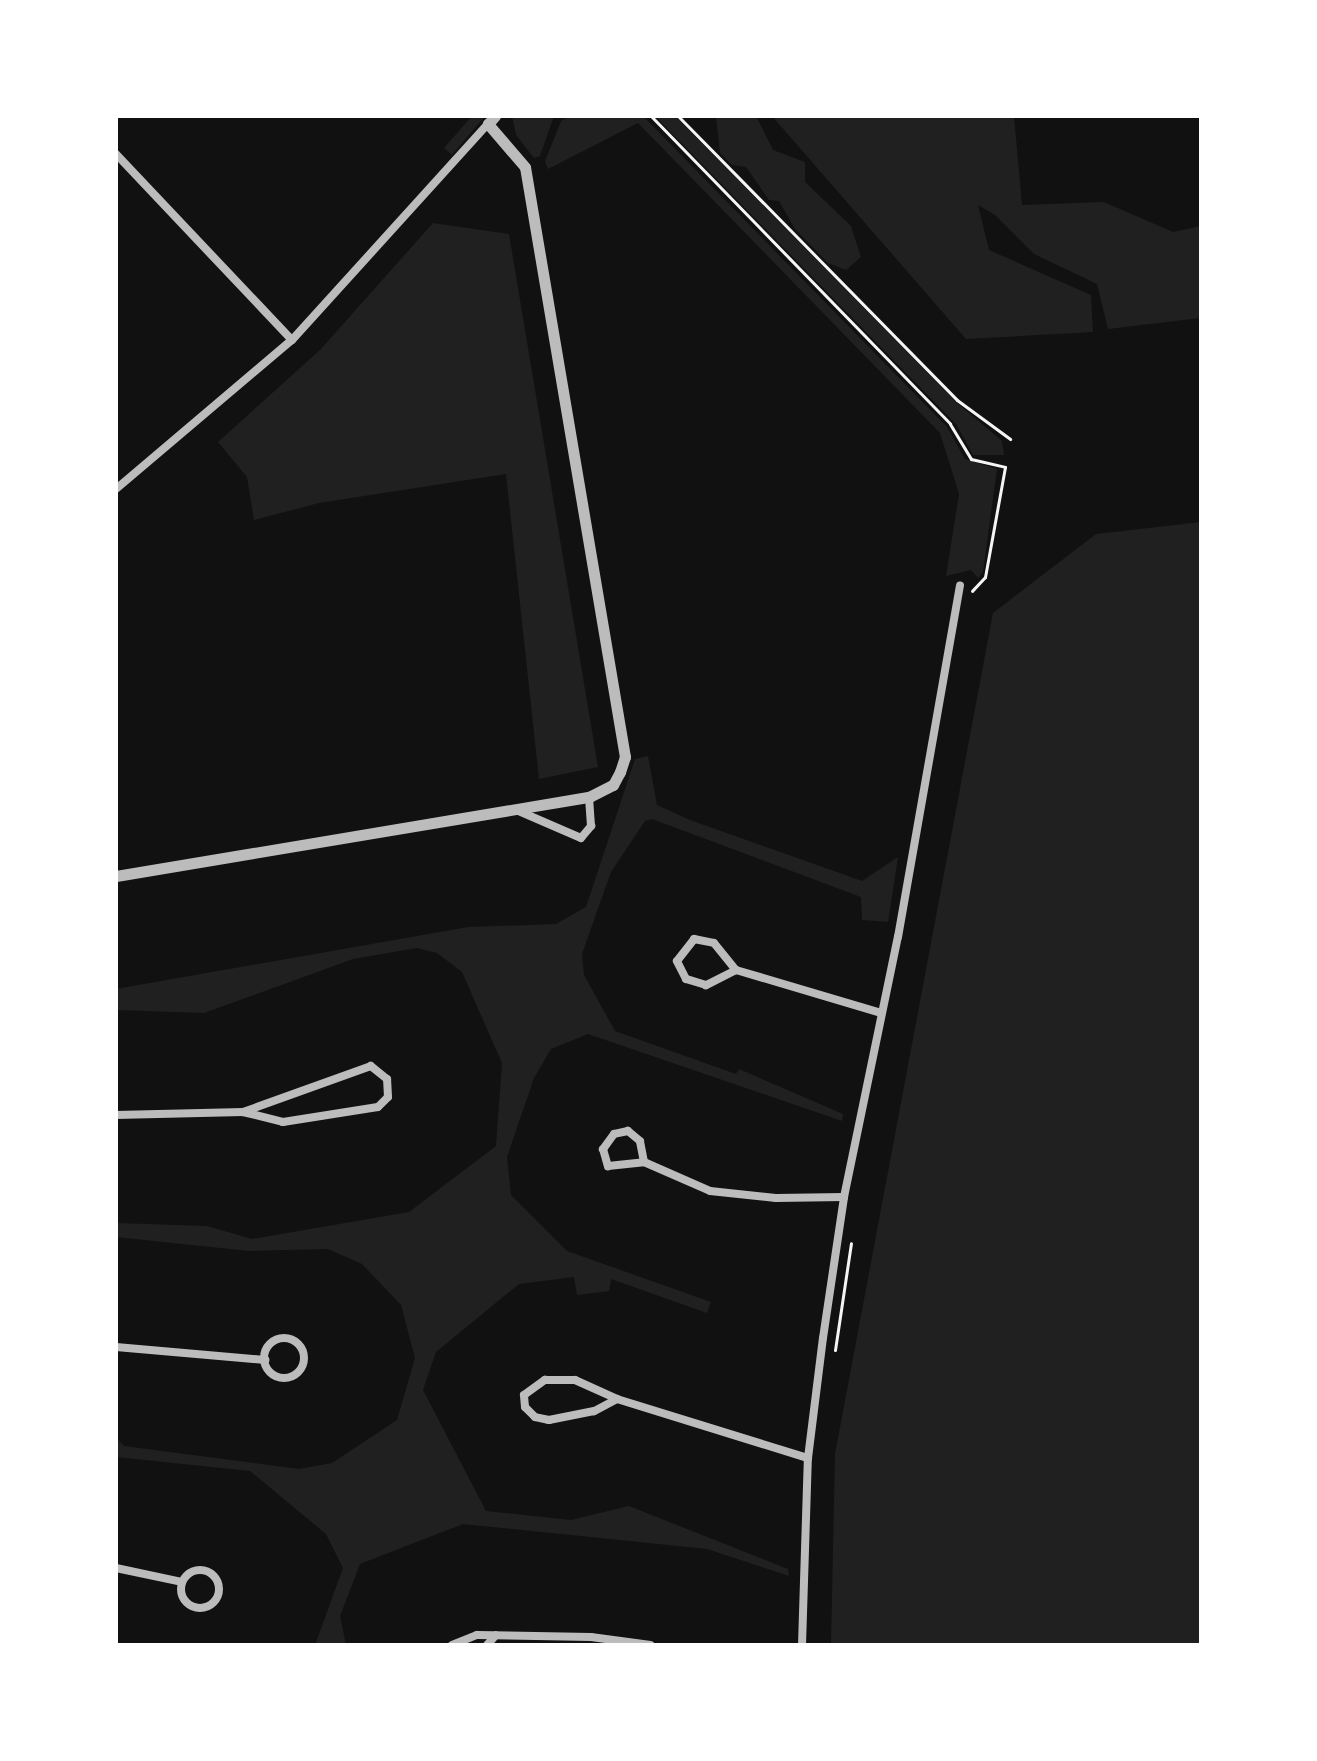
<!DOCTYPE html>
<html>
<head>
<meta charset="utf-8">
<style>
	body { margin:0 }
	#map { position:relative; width:1317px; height:1761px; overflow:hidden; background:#111; font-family:"Exo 2",sans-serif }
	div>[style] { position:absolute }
	.green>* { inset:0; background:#202020 }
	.path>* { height:3px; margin:-1.5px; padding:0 1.5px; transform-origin:1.5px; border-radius:1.5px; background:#f5f5f5 }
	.minor>* { height:8px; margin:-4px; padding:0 4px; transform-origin:4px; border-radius:4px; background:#bcbcbc }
	.minor>.ring { margin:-4px; padding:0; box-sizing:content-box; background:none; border:8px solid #bcbcbc; border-radius:50% }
	.tertiary>* { height:11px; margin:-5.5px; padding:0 5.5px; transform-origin:5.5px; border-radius:5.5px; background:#bcbcbc }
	span { translate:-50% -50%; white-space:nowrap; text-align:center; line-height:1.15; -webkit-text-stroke:6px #fff; paint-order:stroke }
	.frame { position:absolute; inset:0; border:118px solid #fff; pointer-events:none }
</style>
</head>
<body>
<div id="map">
	<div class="green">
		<div style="clip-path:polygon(472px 116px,485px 116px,452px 155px,444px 148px)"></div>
		<div style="clip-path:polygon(512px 116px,554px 116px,540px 156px,534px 158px,516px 135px)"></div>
		<div style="clip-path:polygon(643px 116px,947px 427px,965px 459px,997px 469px,983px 572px,978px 578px,971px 570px,946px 576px,959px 494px,940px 433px,638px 123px,548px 169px,545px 161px,561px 121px,570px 116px)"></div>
		<div style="clip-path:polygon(655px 116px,675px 116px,956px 402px,1002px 441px,1004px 455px,973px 455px,956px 424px)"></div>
		<div style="clip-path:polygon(716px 116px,756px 116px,773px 150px,805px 162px,805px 182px,851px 226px,861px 257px,846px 270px,828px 263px,795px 229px,779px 201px,769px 200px,746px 167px,732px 165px,720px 153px)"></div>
		<div style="clip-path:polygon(772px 116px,1014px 116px,1022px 205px,1104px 202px,1173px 232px,1201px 226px,1201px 318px,1108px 329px,1097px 284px,1034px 254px,995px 215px,978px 205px,989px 250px,1091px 295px,1093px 332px,966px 339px)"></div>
		<div style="clip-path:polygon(433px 223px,509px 234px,598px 767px,539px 779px,506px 474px,319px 503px,254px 520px,247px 477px,218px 442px,321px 349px)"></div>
		<div style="clip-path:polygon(1201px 522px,1201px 1645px,831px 1645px,835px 1454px,993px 613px,1096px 534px)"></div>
		<div style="clip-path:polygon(648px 756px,657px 805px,690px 820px,862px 881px,898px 857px,888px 922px,862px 920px,861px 897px,652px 819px,645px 821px,611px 872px,582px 954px,584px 975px,615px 1031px,736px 1074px,739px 1069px,843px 1114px,842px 1121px,588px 1034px,551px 1049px,534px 1078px,507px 1157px,511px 1195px,567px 1251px,711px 1302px,707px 1313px,611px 1279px,609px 1291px,577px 1295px,574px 1277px,519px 1284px,436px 1352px,423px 1390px,486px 1511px,571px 1520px,629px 1506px,788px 1569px,789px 1576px,707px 1549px,463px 1524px,360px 1564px,340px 1616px,346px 1645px,315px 1645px,343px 1568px,326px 1534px,250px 1471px,116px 1457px,116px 1437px,124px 1446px,299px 1469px,332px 1463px,397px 1420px,415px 1358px,401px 1305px,362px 1264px,328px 1249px,249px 1251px,116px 1237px,116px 1223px,207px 1226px,252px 1239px,409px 1212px,496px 1146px,502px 1063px,462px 972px,437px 953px,417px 948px,353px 959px,204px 1013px,116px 1010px,116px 989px,468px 927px,556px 924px,586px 907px,635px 759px)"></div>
	</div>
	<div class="path">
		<div style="left:651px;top:116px;width:429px;rotate:45.8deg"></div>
		<div style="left:950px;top:424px;width:41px;rotate:59deg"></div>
		<div style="left:971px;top:459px;width:35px;rotate:13deg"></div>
		<div style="left:1005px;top:467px;width:112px;rotate:100.3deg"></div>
		<div style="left:985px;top:577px;width:19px;rotate:133deg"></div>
		<div style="left:678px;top:116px;width:398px;rotate:45.5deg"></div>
		<div style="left:957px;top:400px;width:66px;rotate:36.3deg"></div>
		<div style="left:835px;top:1350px;width:108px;rotate:-81.5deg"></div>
	</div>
	<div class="minor">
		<div style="left:116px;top:154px;width:256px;rotate:46.6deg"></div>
		<div style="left:116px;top:489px;width:231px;rotate:-40.3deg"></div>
		<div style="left:292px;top:340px;width:292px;rotate:-47.8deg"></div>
		<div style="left:514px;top:809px;width:73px;rotate:23.4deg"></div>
		<div style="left:581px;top:838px;width:16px;rotate:-50deg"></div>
		<div style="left:591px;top:826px;width:29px;rotate:-94deg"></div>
		<div style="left:736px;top:970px;width:34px;rotate:153deg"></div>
		<div style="left:706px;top:985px;width:21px;rotate:-163deg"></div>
		<div style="left:686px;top:979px;width:20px;rotate:-117deg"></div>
		<div style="left:677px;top:961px;width:28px;rotate:-52deg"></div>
		<div style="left:694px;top:939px;width:20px;rotate:11deg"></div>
		<div style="left:714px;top:943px;width:35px;rotate:51deg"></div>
		<div style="left:736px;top:970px;width:151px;rotate:16.5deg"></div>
		<div style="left:116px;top:1115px;width:127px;rotate:-1.4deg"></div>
		<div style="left:243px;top:1112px;width:41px;rotate:14deg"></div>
		<div style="left:283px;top:1122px;width:96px;rotate:-9deg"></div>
		<div style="left:378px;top:1107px;width:14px;rotate:-45deg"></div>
		<div style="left:388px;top:1097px;width:18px;rotate:-93deg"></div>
		<div style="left:387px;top:1079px;width:21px;rotate:-141deg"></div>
		<div style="left:371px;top:1066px;width:136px;rotate:160.2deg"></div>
		<div style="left:644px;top:1162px;width:21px;rotate:-101deg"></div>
		<div style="left:640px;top:1141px;width:16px;rotate:-140deg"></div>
		<div style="left:628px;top:1131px;width:14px;rotate:168deg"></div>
		<div style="left:614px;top:1134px;width:19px;rotate:126deg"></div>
		<div style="left:603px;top:1149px;width:18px;rotate:74deg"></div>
		<div style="left:608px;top:1166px;width:36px;rotate:-6deg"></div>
		<div style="left:644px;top:1162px;width:72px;rotate:23.7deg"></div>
		<div style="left:710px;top:1191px;width:66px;rotate:6.1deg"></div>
		<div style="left:776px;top:1198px;width:68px;rotate:-0.8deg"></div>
		<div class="ring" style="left:264px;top:1338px;width:32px;height:32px"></div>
		<div style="left:116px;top:1347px;width:150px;rotate:5deg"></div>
		<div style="left:617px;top:1399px;width:26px;rotate:152deg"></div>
		<div style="left:594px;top:1411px;width:46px;rotate:168.7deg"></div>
		<div style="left:549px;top:1420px;width:14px;rotate:-168deg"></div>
		<div style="left:535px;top:1417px;width:14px;rotate:-135deg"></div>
		<div style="left:525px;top:1407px;width:12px;rotate:-95deg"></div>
		<div style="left:524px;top:1395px;width:26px;rotate:-36deg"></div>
		<div style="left:545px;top:1380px;width:30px"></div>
		<div style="left:575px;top:1380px;width:46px;rotate:24.3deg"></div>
		<div style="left:617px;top:1399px;width:200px;rotate:17.2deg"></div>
		<div style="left:116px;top:1568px;width:67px;rotate:12deg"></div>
		<div class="ring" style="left:181px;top:1570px;width:30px;height:30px"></div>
		<div style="left:452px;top:1645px;width:27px;rotate:-22deg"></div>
		<div style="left:477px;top:1635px;width:114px;rotate:1deg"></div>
		<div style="left:591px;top:1637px;width:60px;rotate:7.7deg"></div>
		<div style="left:487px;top:1645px;width:13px;rotate:-48deg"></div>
		<div style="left:802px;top:1645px;width:187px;rotate:-88.2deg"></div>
		<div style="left:808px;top:1458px;width:121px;rotate:-82.9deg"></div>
		<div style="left:823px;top:1338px;width:143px;rotate:-81.5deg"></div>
		<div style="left:844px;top:1197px;width:266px;rotate:-78.3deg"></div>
		<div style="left:898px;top:937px;width:357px;rotate:-80deg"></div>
	</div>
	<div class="tertiary">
		<div style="left:116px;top:876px;width:480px;rotate:-9.5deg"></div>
		<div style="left:589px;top:797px;width:27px;rotate:-27deg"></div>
		<div style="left:613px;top:785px;width:15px;rotate:-62deg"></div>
		<div style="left:620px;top:772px;width:16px;rotate:-72deg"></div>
		<div style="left:625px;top:757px;width:598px;rotate:-99.62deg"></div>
		<div style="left:525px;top:167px;width:57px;rotate:-130.7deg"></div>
		<div style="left:488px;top:124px;width:11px;rotate:-49deg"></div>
	</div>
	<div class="frame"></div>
</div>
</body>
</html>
